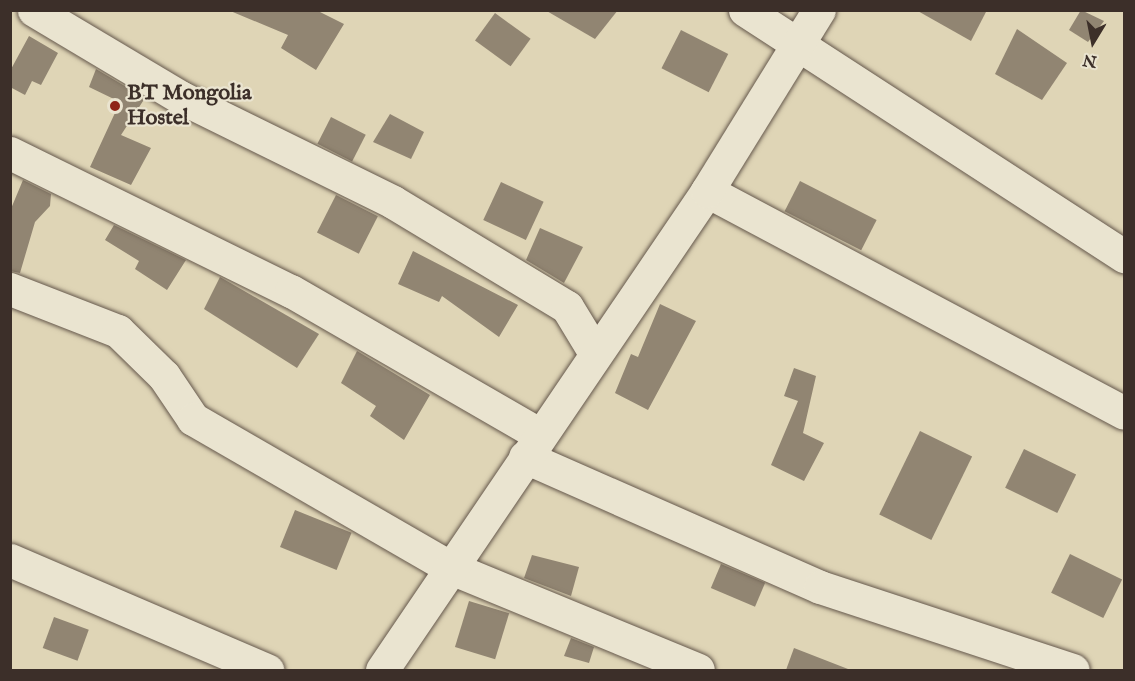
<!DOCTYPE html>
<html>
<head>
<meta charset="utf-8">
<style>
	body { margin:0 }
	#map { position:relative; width:1135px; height:681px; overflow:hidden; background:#dfd5b6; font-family:"IM FELL English",serif }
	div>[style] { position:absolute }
	.building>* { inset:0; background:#918572; transform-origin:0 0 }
	.roads { filter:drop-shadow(0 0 2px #65584c) drop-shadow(0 0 2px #65584c) }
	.minor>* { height:33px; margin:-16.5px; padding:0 16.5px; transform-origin:16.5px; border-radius:16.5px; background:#eae4d0 }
	.dots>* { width:16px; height:16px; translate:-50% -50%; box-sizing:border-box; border:3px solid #eae4d0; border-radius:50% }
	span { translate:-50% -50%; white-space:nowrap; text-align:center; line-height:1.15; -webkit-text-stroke:4.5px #eae4d0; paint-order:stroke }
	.poi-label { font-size:22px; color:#3c2f29; font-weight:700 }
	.left { translate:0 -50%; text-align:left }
	.frame { position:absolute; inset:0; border:12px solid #3c2f29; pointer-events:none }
	.north { position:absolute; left:1063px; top:12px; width:60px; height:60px; -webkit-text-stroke:4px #eae4d0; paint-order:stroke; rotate:190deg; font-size:16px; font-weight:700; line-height:24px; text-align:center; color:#3c2f29 }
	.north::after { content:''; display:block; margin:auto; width:21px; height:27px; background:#3c2f29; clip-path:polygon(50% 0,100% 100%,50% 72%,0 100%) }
</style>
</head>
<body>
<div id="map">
	<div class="building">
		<div style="clip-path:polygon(228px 10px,316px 10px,344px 24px,316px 70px,281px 48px,288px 35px)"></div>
		<div style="clip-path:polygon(545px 10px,618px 10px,595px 39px)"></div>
		<div style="clip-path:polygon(916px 10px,987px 10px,971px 41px)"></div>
		<div style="clip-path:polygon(1081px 10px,1104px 21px,1088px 42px,1069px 30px)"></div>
		<div style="left:495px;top:13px;width:44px;height:34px;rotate:36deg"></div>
		<div style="clip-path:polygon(1017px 29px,1067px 63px,1042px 100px,995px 74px)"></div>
		<div style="left:681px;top:30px;width:53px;height:43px;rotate:27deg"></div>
		<div style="clip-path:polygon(29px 36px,58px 53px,41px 85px,32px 81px,25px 95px,10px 87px,10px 71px)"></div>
		<div style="clip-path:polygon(96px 69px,145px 98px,121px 135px,151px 148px,131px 185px,90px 167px,120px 102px,89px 87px)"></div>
		<div style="clip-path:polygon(390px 114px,424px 132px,411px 159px,373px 142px)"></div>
		<div style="left:331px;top:117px;width:39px;height:30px;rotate:27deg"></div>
		<div style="clip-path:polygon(23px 180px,51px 194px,50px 206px,35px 222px,20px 273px,10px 271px,10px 211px)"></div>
		<div style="left:800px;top:181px;width:86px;height:34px;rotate:27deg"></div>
		<div style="left:501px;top:182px;width:47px;height:42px;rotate:25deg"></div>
		<div style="left:336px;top:195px;width:47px;height:42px;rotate:27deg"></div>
		<div style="clip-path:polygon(114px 225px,186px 260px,167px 290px,135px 269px,139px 261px,105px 240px)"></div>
		<div style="clip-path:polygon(540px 228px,583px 247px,564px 283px,526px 260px)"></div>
		<div style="clip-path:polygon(413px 251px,518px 305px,499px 337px,442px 296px,439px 302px,398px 284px)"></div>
		<div style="clip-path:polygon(220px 277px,319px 334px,297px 368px,204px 309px)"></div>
		<div style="clip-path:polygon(660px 304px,696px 321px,648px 410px,615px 393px,631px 354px,638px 357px)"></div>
		<div style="clip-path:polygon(357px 351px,430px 395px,404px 440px,370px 416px,376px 406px,341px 383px)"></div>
		<div style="clip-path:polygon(794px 368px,816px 376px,803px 433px,824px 443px,804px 481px,771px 465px,798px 401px,784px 396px)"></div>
		<div style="left:920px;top:431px;width:58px;height:93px;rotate:26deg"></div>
		<div style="left:1024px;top:449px;width:58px;height:43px;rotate:26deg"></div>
		<div style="left:295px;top:510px;width:61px;height:40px;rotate:22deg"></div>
		<div style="left:1070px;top:554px;width:58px;height:43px;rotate:26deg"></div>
		<div style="clip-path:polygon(532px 555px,579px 567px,571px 596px,524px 578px)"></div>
		<div style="left:721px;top:564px;width:48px;height:26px;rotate:23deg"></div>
		<div style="left:469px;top:601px;width:42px;height:48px;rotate:17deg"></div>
		<div style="left:54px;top:617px;width:37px;height:33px;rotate:20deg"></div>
		<div style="clip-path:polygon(571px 638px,594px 647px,589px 663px,564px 656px)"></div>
		<div style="clip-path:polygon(794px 648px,848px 669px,848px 670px,786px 670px)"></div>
	</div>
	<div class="roads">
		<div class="minor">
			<div style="left:34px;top:10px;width:170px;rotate:30.8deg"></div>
			<div style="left:180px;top:97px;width:237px;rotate:26.2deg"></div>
			<div style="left:393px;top:202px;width:203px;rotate:31.1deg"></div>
			<div style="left:567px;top:307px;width:54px;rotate:58.7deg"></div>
			<div style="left:745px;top:10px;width:452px;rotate:33deg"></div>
			<div style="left:10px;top:153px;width:313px;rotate:26.2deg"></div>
			<div style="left:291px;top:291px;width:288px;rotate:30deg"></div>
			<div style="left:707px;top:191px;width:472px;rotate:28deg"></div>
			<div style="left:10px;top:289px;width:116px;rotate:21.3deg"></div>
			<div style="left:118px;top:331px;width:64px;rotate:44.4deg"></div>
			<div style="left:164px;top:376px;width:52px;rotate:56deg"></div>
			<div style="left:193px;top:419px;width:298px;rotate:30deg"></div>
			<div style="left:451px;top:568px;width:267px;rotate:22.4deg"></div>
			<div style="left:525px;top:457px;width:322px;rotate:23.8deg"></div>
			<div style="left:820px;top:587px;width:266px;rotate:18.2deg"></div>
			<div style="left:10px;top:560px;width:280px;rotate:23.2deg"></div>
			<div style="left:382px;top:670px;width:579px;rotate:-55.84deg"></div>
			<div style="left:707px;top:191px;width:213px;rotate:-58.3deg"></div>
		</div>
	</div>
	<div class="dots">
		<div style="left:115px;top:106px;background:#8f2418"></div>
	</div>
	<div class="poi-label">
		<span class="left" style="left:127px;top:106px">BT Mongolia<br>Hostel</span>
	</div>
	<div class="frame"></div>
	<div class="north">N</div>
</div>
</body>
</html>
